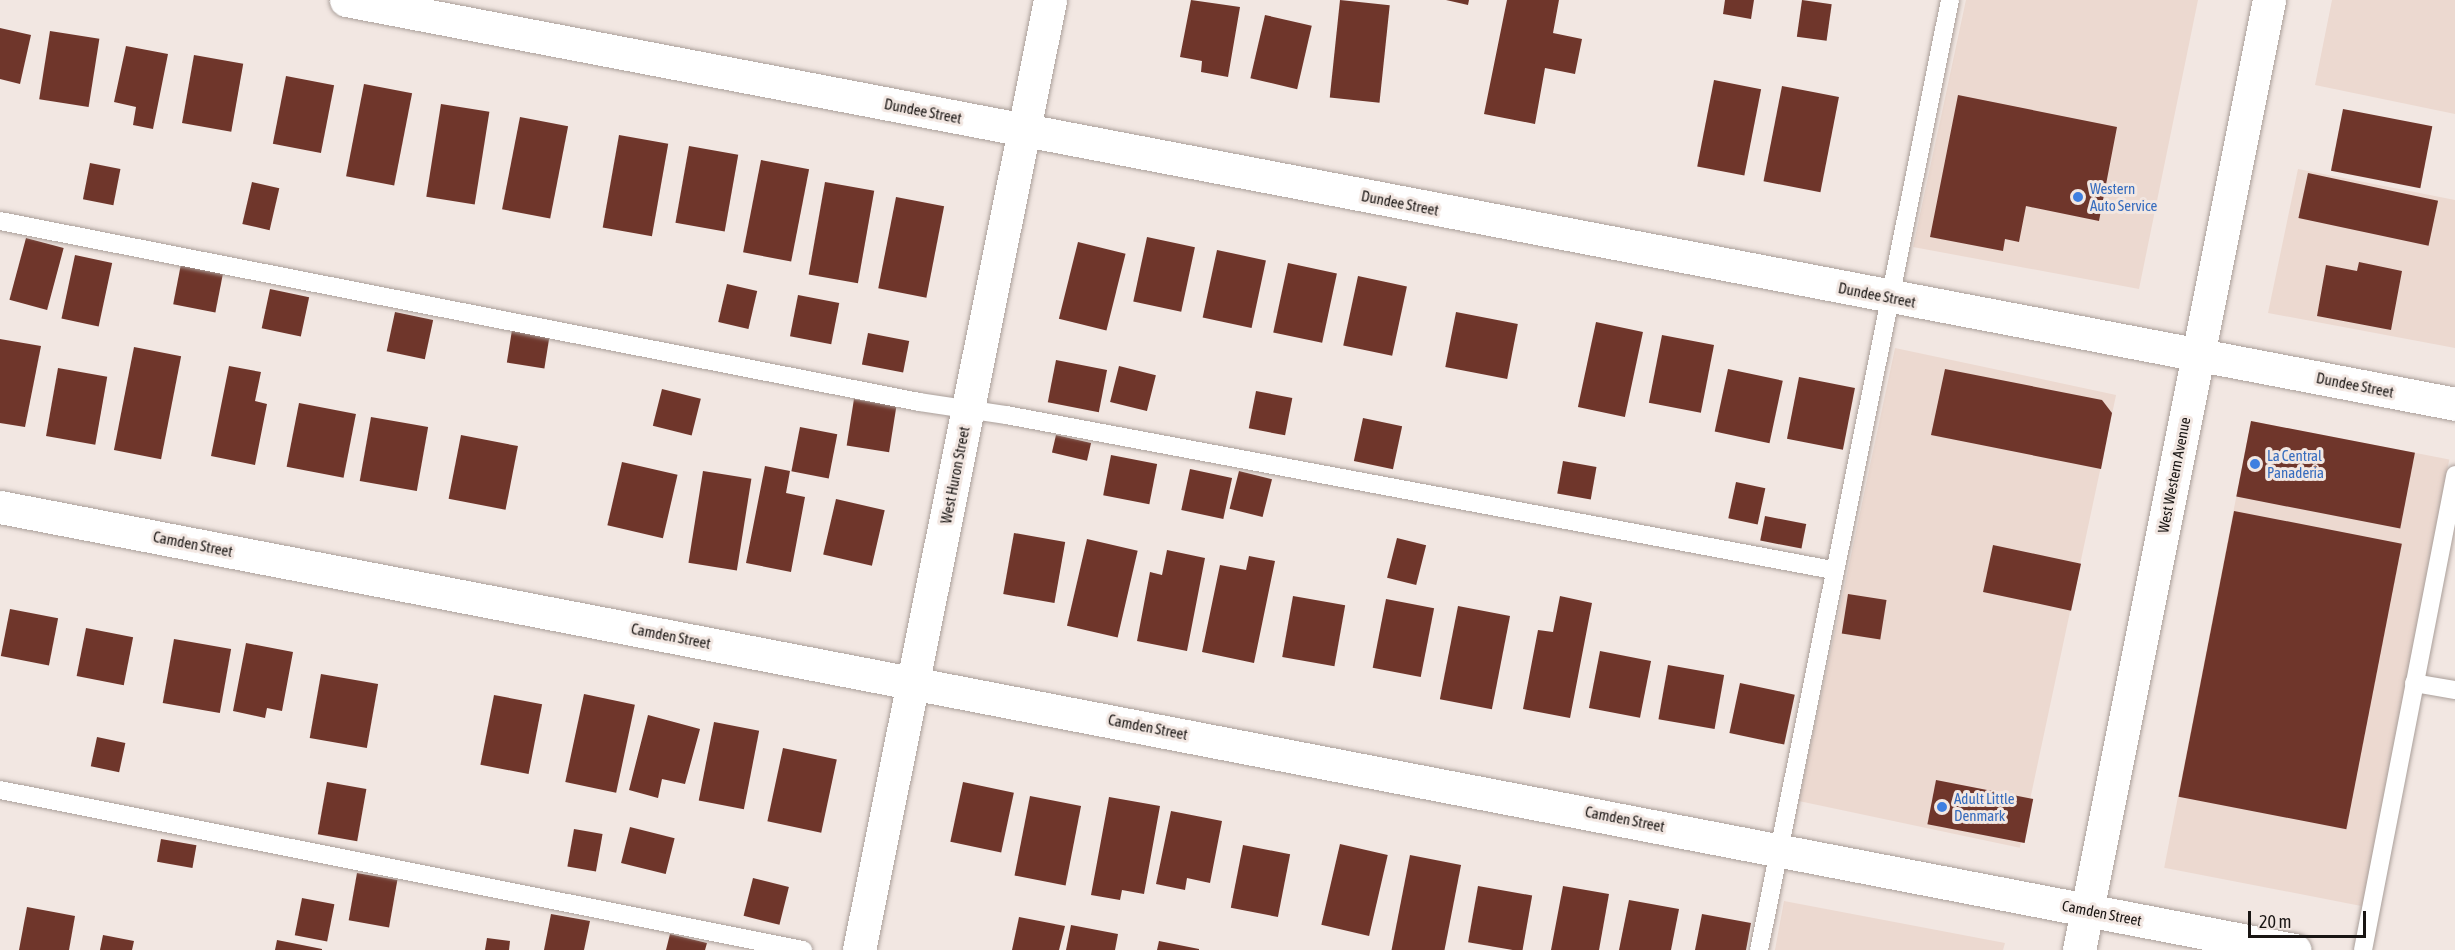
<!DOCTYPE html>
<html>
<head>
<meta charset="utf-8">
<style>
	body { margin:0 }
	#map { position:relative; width:2455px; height:950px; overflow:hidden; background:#f2e7e2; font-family:"Asap Condensed",sans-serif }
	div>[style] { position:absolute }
	.built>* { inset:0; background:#ecd9d0; transform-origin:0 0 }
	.building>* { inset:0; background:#6f362b; transform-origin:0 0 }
	.roads { filter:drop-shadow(0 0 2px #aa9f9a) drop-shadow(0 0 2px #aa9f9a) }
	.service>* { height:18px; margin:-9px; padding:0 9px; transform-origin:9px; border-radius:9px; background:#fff }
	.minor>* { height:33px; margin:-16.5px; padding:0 16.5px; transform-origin:16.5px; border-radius:16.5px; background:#fff }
	.tertiary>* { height:33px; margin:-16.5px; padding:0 16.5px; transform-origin:16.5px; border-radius:16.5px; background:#fff }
	.primary>* { height:33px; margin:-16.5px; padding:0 16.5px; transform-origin:16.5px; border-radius:16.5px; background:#fff }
	.dots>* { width:16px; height:16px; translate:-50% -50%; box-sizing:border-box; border:3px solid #f2e7e2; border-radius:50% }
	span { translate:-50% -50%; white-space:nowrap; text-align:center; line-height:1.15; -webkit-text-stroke:6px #f2e7e2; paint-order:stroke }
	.street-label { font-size:15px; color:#191513 }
	.shop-label { font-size:15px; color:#366cbe }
	.left { translate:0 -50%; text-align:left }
	.scale { position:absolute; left:2248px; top:911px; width:118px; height:27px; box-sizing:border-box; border:3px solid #191513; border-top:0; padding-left:8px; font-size:18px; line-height:21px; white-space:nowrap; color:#191513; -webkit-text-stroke:4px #f2e7e2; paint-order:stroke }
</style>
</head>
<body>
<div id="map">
	<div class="built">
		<div style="clip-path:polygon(1966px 0,2198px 0,2139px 289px,1913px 247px)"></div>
		<div style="clip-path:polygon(2332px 0,2455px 0,2455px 114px,2315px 85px)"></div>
		<div style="clip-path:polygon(2298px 169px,2455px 200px,2455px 348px,2268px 313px)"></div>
		<div style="left:1895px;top:348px;width:226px;height:463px;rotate:12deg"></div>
		<div style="left:2251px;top:421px;width:202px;height:455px;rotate:11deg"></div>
		<div style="clip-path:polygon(1784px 901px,2005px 943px,2003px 950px,1775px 950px)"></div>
	</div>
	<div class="building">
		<div style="clip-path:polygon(1191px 0,1240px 7px,1228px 77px,1201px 72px,1202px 61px,1180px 57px)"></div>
		<div style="left:1340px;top:0;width:50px;height:98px;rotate:6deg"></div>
		<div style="clip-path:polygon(1446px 0,1469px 0,1468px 5px)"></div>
		<div style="clip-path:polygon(1507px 0,1559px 0,1553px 33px,1582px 39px,1575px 74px,1545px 68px,1535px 124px,1484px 114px)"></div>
		<div style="clip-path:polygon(1725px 0,1754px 0,1751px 19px,1723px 14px)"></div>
		<div style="left:1802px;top:0;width:30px;height:37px;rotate:8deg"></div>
		<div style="left:1265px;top:15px;width:48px;height:65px;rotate:13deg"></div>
		<div style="clip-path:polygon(0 28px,31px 35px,20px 84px,0 79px)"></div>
		<div style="left:50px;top:31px;width:50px;height:69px;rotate:9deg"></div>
		<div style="clip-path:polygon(126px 46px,168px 54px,153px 129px,133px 125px,136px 107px,114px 102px)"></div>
		<div style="left:194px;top:55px;width:50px;height:69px;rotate:10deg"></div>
		<div style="left:286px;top:76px;width:49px;height:69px;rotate:11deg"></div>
		<div style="left:1714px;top:80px;width:48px;height:88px;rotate:11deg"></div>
		<div style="left:364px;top:84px;width:49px;height:94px;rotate:11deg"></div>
		<div style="left:1782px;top:86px;width:58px;height:97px;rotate:11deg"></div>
		<div style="clip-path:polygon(1958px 95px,2117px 127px,2099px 221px,2026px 206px,2019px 242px,2005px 239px,2003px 251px,1930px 237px)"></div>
		<div style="left:441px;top:104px;width:49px;height:94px;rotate:9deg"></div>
		<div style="left:2343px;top:109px;width:91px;height:63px;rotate:11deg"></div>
		<div style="left:520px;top:117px;width:49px;height:94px;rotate:11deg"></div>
		<div style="left:619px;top:135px;width:50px;height:94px;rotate:10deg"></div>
		<div style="left:689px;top:146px;width:50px;height:78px;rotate:10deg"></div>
		<div style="left:761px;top:160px;width:49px;height:94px;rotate:11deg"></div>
		<div style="left:90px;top:163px;width:31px;height:37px;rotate:11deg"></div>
		<div style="left:2308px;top:173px;width:133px;height:46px;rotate:12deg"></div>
		<div style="left:252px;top:182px;width:28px;height:43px;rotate:13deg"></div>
		<div style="left:825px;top:182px;width:50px;height:94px;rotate:10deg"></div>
		<div style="left:896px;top:197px;width:49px;height:93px;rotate:11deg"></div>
		<div style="left:1147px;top:237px;width:49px;height:66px;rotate:12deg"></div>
		<div style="left:26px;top:238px;width:39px;height:64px;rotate:15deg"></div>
		<div style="left:1078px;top:242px;width:49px;height:79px;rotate:14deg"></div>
		<div style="left:1217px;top:250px;width:50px;height:69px;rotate:12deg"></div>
		<div style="left:75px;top:255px;width:38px;height:65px;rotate:12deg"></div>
		<div style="clip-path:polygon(2359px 262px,2402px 271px,2391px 330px,2317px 316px,2326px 265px,2357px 271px)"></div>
		<div style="left:1288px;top:263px;width:50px;height:71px;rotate:12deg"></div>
		<div style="left:181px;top:264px;width:43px;height:41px;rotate:11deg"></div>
		<div style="left:1358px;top:276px;width:50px;height:71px;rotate:12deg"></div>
		<div style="left:727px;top:284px;width:31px;height:39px;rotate:13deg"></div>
		<div style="left:270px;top:289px;width:40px;height:40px;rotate:12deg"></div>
		<div style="left:798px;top:295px;width:42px;height:42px;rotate:11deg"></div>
		<div style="left:395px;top:312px;width:39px;height:40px;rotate:12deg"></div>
		<div style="left:1456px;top:312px;width:63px;height:56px;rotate:11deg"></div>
		<div style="left:1596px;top:322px;width:48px;height:87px;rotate:12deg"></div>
		<div style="left:512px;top:330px;width:38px;height:33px;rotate:9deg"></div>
		<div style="left:868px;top:333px;width:42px;height:32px;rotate:11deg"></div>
		<div style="left:1662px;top:335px;width:53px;height:69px;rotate:11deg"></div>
		<div style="clip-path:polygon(0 339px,41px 346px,25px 427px,0 423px)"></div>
		<div style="left:134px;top:347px;width:48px;height:105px;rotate:11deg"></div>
		<div style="left:1056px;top:360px;width:52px;height:43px;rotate:11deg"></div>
		<div style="clip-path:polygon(229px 366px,261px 372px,255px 401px,267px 404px,255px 465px,211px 456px)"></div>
		<div style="left:1119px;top:366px;width:38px;height:37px;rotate:14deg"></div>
		<div style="left:58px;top:368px;width:50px;height:69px;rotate:10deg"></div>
		<div style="left:1728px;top:369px;width:56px;height:64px;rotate:12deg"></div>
		<div style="clip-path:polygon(1945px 369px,2102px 400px,2112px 413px,2101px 469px,1931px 435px)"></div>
		<div style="left:1799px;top:377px;width:57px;height:63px;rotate:11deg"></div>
		<div style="left:662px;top:389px;width:40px;height:38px;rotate:14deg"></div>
		<div style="left:1256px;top:391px;width:37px;height:38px;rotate:11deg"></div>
		<div style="left:854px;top:399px;width:43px;height:47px;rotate:9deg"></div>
		<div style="left:299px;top:403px;width:58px;height:65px;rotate:11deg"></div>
		<div style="left:371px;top:417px;width:58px;height:65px;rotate:10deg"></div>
		<div style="left:1363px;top:418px;width:40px;height:44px;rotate:12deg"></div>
		<div style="left:2251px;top:421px;width:167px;height:77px;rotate:11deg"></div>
		<div style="left:800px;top:427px;width:38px;height:45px;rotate:11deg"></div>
		<div style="left:461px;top:435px;width:58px;height:65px;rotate:11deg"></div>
		<div style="left:1056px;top:435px;width:36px;height:18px;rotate:13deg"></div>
		<div style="left:1111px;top:455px;width:47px;height:41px;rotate:11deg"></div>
		<div style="left:1563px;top:461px;width:34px;height:33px;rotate:10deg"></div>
		<div style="left:622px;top:462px;width:57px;height:65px;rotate:13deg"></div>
		<div style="clip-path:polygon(765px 466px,790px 471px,786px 493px,805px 497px,791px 572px,746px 563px)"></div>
		<div style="left:1190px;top:469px;width:43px;height:42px;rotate:12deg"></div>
		<div style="left:703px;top:471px;width:49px;height:93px;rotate:9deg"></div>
		<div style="left:1239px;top:471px;width:34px;height:39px;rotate:14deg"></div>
		<div style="left:1736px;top:482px;width:30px;height:37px;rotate:12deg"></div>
		<div style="left:836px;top:499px;width:50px;height:57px;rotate:13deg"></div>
		<div style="left:2234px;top:511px;width:171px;height:291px;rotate:11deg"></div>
		<div style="left:1765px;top:516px;width:42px;height:25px;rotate:11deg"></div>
		<div style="left:1014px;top:533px;width:52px;height:62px;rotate:10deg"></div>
		<div style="left:1397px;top:538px;width:30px;height:41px;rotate:14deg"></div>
		<div style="left:1087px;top:539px;width:52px;height:89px;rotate:13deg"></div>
		<div style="left:1993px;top:545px;width:90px;height:48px;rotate:12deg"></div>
		<div style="clip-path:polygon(1167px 550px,1205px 558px,1187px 651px,1137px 641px,1150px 572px,1162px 575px)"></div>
		<div style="clip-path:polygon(1249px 556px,1275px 561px,1254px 663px,1202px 652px,1220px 565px,1246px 570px)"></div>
		<div style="left:1848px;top:594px;width:39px;height:40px;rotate:9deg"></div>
		<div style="left:1293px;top:596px;width:53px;height:62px;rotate:10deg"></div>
		<div style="clip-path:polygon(1560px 596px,1592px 603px,1570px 718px,1523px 709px,1538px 630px,1553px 632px)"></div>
		<div style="left:1386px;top:599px;width:49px;height:70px;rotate:11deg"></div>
		<div style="left:1458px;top:606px;width:53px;height:95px;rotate:11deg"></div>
		<div style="left:10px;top:609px;width:49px;height:48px;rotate:11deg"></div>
		<div style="left:86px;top:628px;width:48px;height:49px;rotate:11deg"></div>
		<div style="left:174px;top:639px;width:58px;height:65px;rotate:10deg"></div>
		<div style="clip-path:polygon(246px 643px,293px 652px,282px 711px,267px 708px,265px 718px,233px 711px)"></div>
		<div style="left:1600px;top:651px;width:52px;height:58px;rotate:11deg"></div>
		<div style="left:1668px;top:665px;width:57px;height:55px;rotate:10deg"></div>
		<div style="left:321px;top:674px;width:58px;height:65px;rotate:10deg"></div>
		<div style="left:1740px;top:683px;width:56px;height:51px;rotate:12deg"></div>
		<div style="left:584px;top:694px;width:52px;height:90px;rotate:12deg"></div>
		<div style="left:494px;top:695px;width:49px;height:71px;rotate:11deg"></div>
		<div style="clip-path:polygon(648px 715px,700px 729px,685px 784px,662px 779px,658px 798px,629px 790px)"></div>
		<div style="left:714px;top:722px;width:46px;height:80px;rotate:11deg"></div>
		<div style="left:97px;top:737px;width:29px;height:30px;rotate:12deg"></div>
		<div style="left:783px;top:748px;width:55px;height:75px;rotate:12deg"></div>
		<div style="left:1936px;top:780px;width:99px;height:45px;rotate:11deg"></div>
		<div style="left:327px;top:782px;width:40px;height:53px;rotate:10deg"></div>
		<div style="left:963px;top:782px;width:52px;height:61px;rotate:12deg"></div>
		<div style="left:1030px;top:796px;width:52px;height:81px;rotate:11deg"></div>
		<div style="clip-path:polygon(1109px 797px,1160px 806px,1144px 894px,1122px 890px,1120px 900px,1091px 895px)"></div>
		<div style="clip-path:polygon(1171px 811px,1222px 821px,1210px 883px,1187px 878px,1185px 890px,1156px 884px)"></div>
		<div style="left:630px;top:827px;width:46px;height:37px;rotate:14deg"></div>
		<div style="left:574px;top:829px;width:29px;height:38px;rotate:10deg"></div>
		<div style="left:161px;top:839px;width:36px;height:23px;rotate:10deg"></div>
		<div style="left:1340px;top:844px;width:49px;height:83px;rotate:13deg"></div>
		<div style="left:1243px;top:845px;width:48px;height:64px;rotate:11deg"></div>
		<div style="left:1410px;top:855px;width:52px;height:97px;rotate:11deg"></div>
		<div style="left:357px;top:873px;width:41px;height:48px;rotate:10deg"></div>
		<div style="left:753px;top:878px;width:37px;height:39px;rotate:14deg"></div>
		<div style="left:1478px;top:886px;width:55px;height:57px;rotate:10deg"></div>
		<div style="clip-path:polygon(1563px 886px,1609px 894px,1599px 950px,1551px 950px)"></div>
		<div style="left:302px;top:898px;width:33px;height:38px;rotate:11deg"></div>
		<div style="clip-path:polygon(1629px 900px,1679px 909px,1671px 950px,1619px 950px)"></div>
		<div style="clip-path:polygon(27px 907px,75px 916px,69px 950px,19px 950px)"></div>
		<div style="clip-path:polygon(551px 914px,590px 921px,584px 950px,544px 950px)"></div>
		<div style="clip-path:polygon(1702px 914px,1751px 923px,1746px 950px,1695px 950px)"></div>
		<div style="clip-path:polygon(1019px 917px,1065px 926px,1059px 950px,1012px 950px)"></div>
		<div style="clip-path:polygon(1071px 925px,1118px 934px,1115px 950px,1066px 950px)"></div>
		<div style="clip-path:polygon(670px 934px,707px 943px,705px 950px,666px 950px)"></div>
		<div style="clip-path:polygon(103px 935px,134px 941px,132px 950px,100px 950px)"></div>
		<div style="clip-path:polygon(487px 938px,510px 941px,509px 950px,485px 950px)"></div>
		<div style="clip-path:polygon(277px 940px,322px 949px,322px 950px,275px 950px)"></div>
		<div style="clip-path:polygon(1159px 941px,1199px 949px,1199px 950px,1157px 950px)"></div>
	</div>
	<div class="roads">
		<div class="service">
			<div style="left:0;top:221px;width:937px;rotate:11.14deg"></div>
			<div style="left:919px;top:402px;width:88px;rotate:8.5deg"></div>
			<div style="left:1006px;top:415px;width:841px;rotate:10.62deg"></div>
			<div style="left:2414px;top:683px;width:42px;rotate:9.7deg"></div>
			<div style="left:0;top:790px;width:819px;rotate:11.27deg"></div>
			<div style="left:1759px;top:950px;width:969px;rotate:-78.63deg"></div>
			<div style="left:2363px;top:950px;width:484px;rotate:-79deg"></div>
		</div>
		<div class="minor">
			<div style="left:0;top:507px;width:2337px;rotate:10.93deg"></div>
			<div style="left:859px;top:950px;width:969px;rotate:-78.63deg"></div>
		</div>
		<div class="tertiary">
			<div style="left:346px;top:0;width:2147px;rotate:10.84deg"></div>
		</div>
		<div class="primary">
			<div style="left:2079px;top:950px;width:969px;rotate:-78.69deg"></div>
		</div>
	</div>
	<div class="dots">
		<div style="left:2078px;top:197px;background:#3f7fe0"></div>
		<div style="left:2255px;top:464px;background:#3f7fe0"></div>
		<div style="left:1942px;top:807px;background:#3f7fe0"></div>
	</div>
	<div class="street-label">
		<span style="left:923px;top:111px;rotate:11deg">Dundee Street</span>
		<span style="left:1400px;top:203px;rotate:11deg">Dundee Street</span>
		<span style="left:1877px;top:295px;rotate:11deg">Dundee Street</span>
		<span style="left:2355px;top:385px;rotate:11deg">Dundee Street</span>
		<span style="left:955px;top:475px;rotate:-79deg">West Huron Street</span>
		<span style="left:2174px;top:475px;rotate:-79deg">West Western Avenue</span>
		<span style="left:193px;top:544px;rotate:11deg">Camden Street</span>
		<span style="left:671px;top:636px;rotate:11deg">Camden Street</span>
		<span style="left:1148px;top:727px;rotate:11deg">Camden Street</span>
		<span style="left:1625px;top:819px;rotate:11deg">Camden Street</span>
		<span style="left:2102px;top:913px;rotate:11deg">Camden Street</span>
	</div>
	<div class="shop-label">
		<span class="left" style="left:2090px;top:197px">Western<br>Auto Service</span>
		<span class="left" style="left:2267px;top:464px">La Central<br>Panaderia</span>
		<span class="left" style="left:1954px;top:807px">Adult Little<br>Denmark</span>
	</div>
	<div class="scale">20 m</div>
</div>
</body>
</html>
